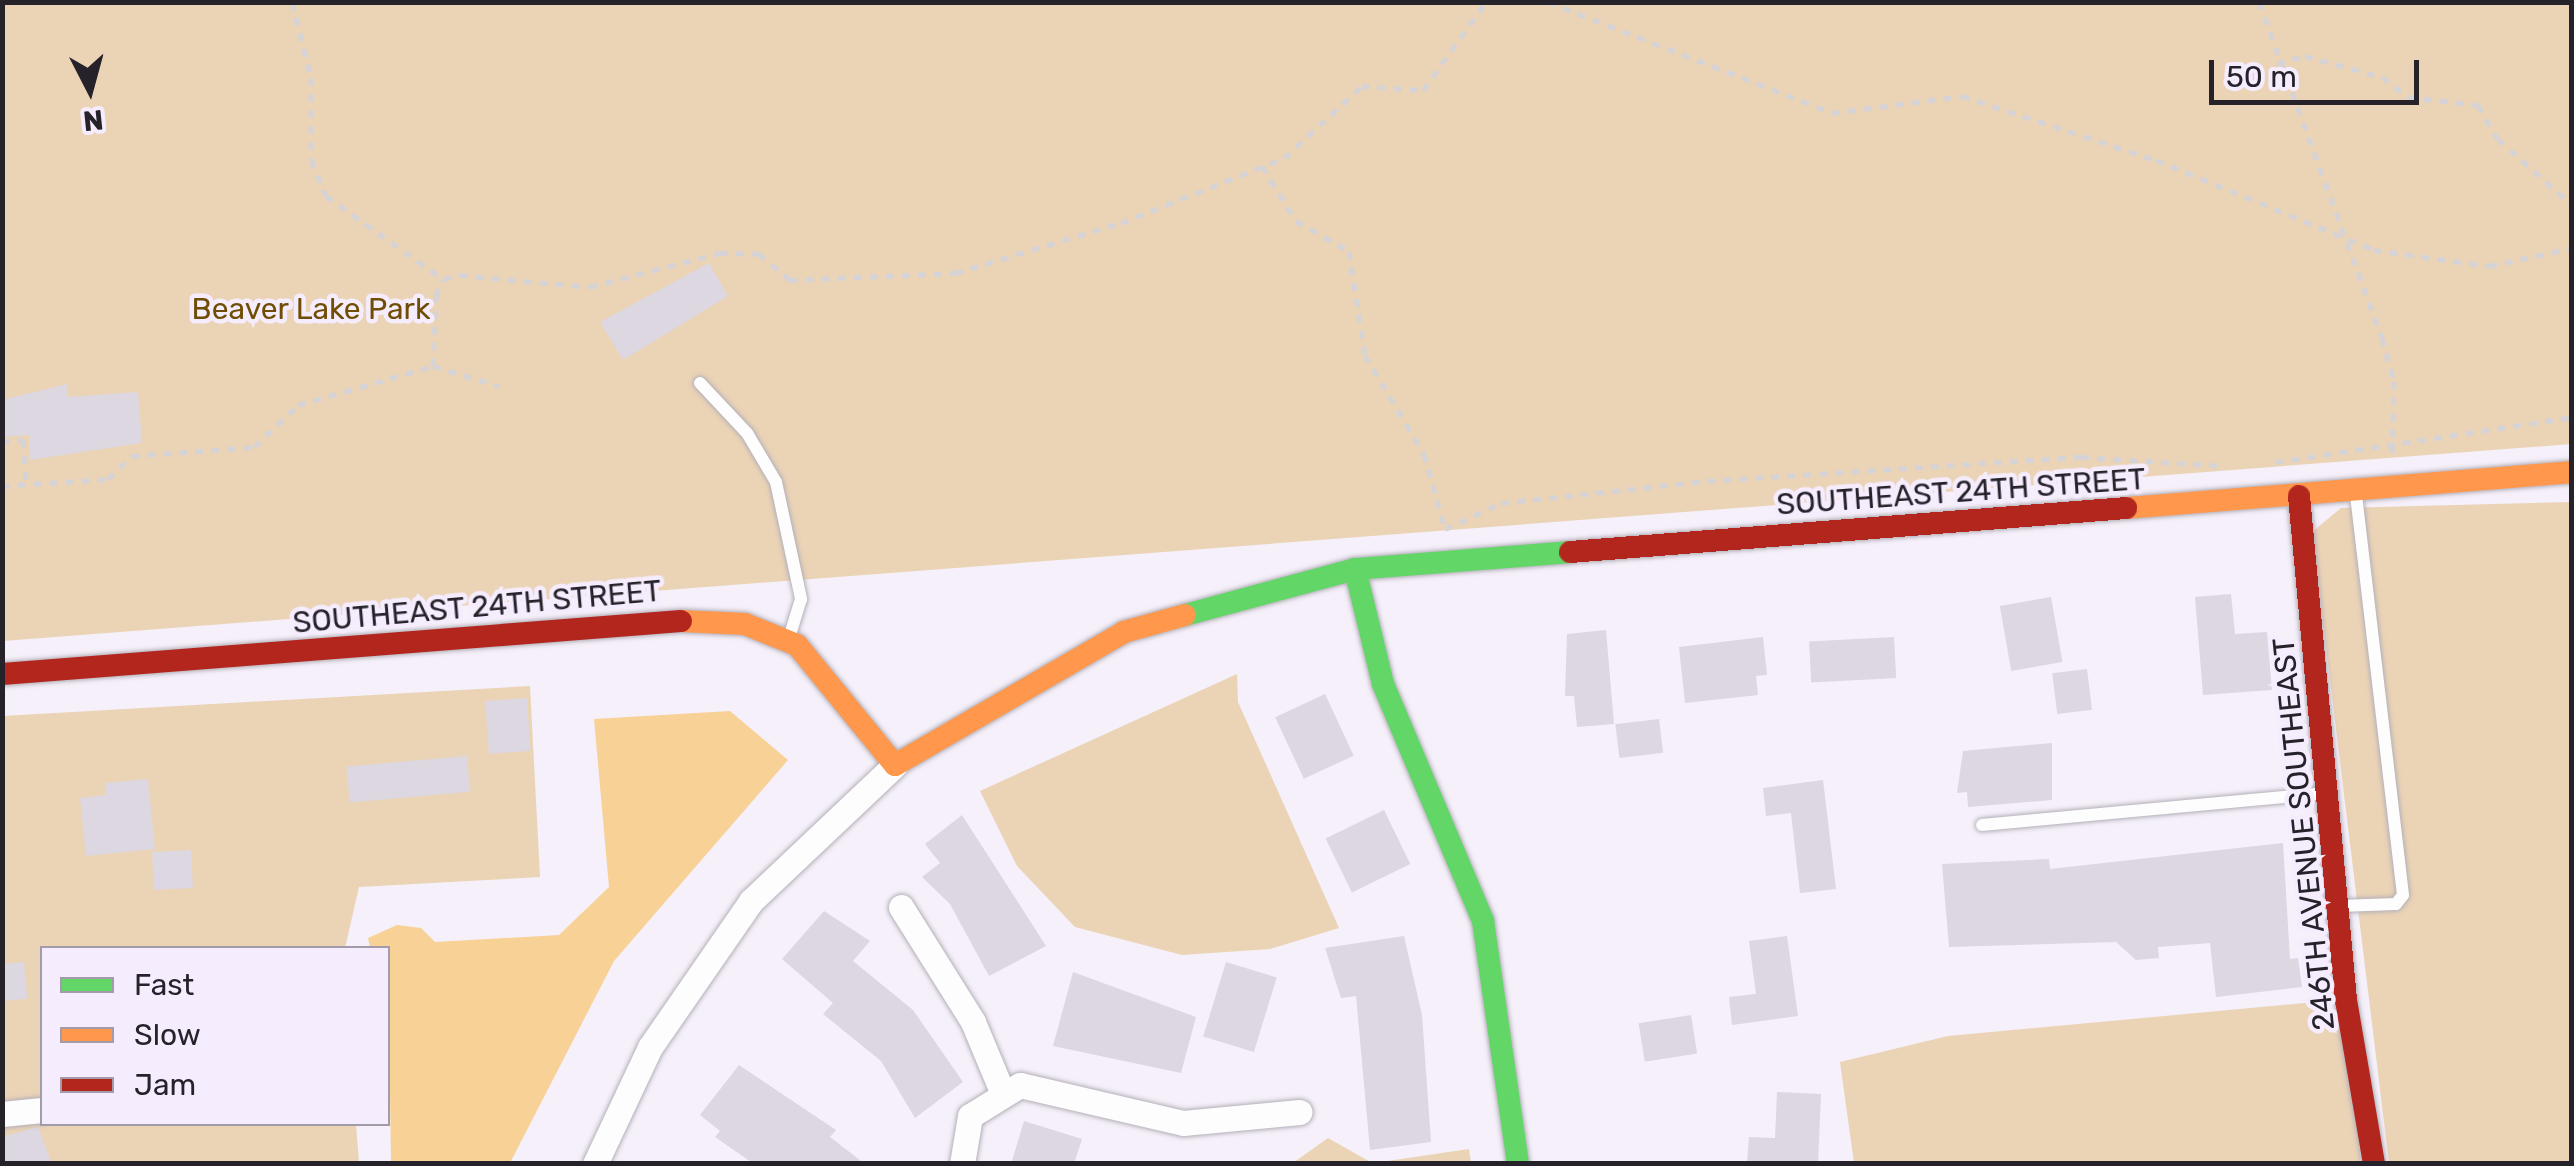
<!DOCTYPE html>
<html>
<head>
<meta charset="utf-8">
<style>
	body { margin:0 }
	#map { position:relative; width:2574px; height:1166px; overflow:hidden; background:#f5f0fa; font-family:Rubik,sans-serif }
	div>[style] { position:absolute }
	.green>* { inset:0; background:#ebd3b6 }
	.water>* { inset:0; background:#f8d196 }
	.building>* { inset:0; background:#dcd7e0; transform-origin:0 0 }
	.path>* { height:5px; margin-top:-2.5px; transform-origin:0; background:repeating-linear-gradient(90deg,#d5d3d5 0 8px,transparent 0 16px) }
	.roads { filter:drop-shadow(0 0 2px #b4b0b8) drop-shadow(0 0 2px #b4b0b8) }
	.lane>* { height:12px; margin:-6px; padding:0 6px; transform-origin:6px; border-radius:6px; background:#fefdfe }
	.street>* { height:25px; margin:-12.5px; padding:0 12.5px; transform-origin:12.5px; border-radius:12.5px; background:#fefdfe }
	.fast>* { height:22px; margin:-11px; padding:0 11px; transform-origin:11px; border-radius:11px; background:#63d668 }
	.slow>* { height:22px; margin:-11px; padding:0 11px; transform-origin:11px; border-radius:11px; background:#ff974d }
	.jam>* { height:22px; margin:-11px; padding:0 11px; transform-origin:11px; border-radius:11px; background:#b3261e }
	span { translate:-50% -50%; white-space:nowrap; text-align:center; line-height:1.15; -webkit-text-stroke:9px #f5ecfe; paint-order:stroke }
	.park-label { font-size:30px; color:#6f4d02 }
	.street-label { font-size:30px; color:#26222a }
	.frame { position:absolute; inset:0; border:5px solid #26222a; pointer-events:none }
	.legend { position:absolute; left:40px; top:946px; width:350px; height:180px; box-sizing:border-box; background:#f5ecfe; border:2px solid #a29ba9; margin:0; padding:12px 18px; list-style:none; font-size:30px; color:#26222a }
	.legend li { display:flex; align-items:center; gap:20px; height:50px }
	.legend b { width:50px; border:2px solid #a29ba9 }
	.north { position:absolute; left:40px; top:40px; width:100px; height:100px; -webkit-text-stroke:8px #f5ecfe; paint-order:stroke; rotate:174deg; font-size:28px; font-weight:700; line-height:40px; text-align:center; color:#26222a }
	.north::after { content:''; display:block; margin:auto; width:35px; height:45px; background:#26222a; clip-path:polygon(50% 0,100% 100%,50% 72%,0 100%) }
	.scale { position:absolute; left:2209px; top:60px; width:210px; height:45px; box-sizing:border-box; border:5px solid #26222a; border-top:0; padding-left:12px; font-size:30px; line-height:35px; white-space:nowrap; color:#26222a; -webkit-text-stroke:8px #f5ecfe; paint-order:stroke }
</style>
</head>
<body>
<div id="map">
	<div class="green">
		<div style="clip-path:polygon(3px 3px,2571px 3px,2571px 444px,3px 641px)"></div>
		<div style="clip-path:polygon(2571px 502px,2571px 1163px,2389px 1163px,2312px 532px,2341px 508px)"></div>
		<div style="clip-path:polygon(1237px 674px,1238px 702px,1339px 928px,1270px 949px,1182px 955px,1075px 927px,1017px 866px,980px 791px)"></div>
		<div style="clip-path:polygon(530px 686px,540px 877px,359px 887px,345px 948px,42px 948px,42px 1124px,356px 1124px,359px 1163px,3px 1164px,3px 716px)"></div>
		<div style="clip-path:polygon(2327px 1001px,2350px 1051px,2361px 1163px,1854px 1163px,1840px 1062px,1948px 1036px)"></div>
		<div style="clip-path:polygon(1328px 1138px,1372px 1163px,1293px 1163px)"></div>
		<div style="clip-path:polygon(1469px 1149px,1471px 1163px,1374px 1163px)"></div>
	</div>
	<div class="water">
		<div style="clip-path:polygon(730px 711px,788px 760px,614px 961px,510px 1163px,391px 1163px,388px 948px,370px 948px,368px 938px,397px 925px,421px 928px,435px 942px,559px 935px,609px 887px,594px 719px)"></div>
	</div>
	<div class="building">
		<div style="clip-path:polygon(709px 263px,728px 296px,623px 360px,600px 322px)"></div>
		<div style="clip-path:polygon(67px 384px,68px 397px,138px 392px,142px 443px,30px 460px,29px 435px,4px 437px,2px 400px)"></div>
		<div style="clip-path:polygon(2231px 594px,2235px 634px,2267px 632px,2272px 690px,2203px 695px,2195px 597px)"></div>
		<div style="left:2051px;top:597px;width:66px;height:52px;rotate:80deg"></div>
		<div style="clip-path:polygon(1606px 630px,1614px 724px,1577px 727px,1574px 696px,1565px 696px,1567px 634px)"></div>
		<div style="clip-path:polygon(1763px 637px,1767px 675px,1756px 676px,1758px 695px,1685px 703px,1679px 647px)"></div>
		<div style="left:1894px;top:637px;width:41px;height:85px;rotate:87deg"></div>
		<div style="left:2087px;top:669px;width:41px;height:35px;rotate:83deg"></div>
		<div style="left:1325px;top:694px;width:68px;height:55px;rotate:65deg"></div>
		<div style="left:527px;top:698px;width:53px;height:42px;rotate:86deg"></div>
		<div style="left:1659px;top:719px;width:34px;height:44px;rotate:83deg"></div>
		<div style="clip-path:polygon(2052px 743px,2052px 800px,1968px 807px,1967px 792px,1957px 793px,1963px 751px)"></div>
		<div style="left:467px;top:756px;width:36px;height:121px;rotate:85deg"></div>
		<div style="clip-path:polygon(148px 779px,155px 849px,86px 856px,80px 798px,106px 795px,105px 783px)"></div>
		<div style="clip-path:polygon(1823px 780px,1836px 889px,1800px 893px,1791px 813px,1766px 816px,1763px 788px)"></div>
		<div style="left:1384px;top:810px;width:60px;height:65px;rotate:64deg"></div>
		<div style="clip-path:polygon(962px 815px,1046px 946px,989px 976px,950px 904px,922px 877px,940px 863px,925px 844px)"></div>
		<div style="clip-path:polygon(2283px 843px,2290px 959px,2298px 958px,2302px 987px,2216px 997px,2210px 943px,2158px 947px,2159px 958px,2136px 960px,2116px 942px,1949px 947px,1942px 864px,2049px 859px,2050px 869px)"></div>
		<div style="left:191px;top:850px;width:38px;height:39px;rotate:87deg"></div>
		<div style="clip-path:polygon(824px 911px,870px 941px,853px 961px,913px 1010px,963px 1082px,915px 1118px,881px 1061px,823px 1014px,833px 1003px,782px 959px)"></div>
		<div style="clip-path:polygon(1404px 936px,1422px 1015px,1431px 1142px,1370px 1150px,1356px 996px,1341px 998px,1325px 948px)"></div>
		<div style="clip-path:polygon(1787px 936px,1798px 1016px,1732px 1025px,1729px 997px,1756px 994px,1749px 941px)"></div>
		<div style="left:24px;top:962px;width:37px;height:22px;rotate:85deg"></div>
		<div style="left:1226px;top:962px;width:53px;height:78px;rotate:17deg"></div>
		<div style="clip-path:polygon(1073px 972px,1196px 1017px,1181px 1073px,1053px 1046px)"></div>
		<div style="left:1691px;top:1015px;width:39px;height:53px;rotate:81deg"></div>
		<div style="clip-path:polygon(739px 1065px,836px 1130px,830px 1137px,865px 1164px,754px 1164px,715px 1137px,720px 1131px,700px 1115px)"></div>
		<div style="clip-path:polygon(1777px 1092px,1821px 1094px,1818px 1164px,1747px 1164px,1749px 1137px,1775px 1138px)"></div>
		<div style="clip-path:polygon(1024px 1121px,1082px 1139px,1074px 1164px,1011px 1164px)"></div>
		<div style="clip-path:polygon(38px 1127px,52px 1164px,2px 1164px,2px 1137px)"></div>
	</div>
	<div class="path">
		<div style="left:292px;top:2px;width:78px;rotate:76deg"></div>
		<div style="left:311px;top:78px;width:82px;rotate:90deg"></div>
		<div style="left:311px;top:160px;width:39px;rotate:67deg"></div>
		<div style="left:326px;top:196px;width:143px;rotate:35.4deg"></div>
		<div style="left:1548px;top:2px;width:305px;rotate:21.3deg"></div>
		<div style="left:1832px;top:113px;width:131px;rotate:-7.5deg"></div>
		<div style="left:1962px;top:96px;width:204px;rotate:18.3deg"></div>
		<div style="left:2156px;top:160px;width:236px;rotate:22.4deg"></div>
		<div style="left:2374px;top:250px;width:116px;rotate:7.9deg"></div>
		<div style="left:2489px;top:266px;width:85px;rotate:-12.2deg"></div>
		<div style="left:2259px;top:2px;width:358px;rotate:69.9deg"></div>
		<div style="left:2382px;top:338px;width:45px;rotate:74.4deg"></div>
		<div style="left:2394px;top:381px;width:74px;rotate:91.5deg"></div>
		<div style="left:2277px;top:63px;width:29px;rotate:-14deg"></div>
		<div style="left:2305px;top:56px;width:80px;rotate:15.3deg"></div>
		<div style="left:2382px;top:77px;width:33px;rotate:38deg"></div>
		<div style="left:2408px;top:97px;width:70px;rotate:6.5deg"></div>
		<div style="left:2478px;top:105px;width:39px;rotate:60deg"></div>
		<div style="left:2498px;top:139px;width:99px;rotate:41.7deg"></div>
		<div style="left:1262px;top:166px;width:65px;rotate:58.3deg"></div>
		<div style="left:1296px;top:221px;width:61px;rotate:29.5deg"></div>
		<div style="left:1349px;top:251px;width:105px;rotate:81.3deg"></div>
		<div style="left:1365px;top:355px;width:115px;rotate:59.2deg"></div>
		<div style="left:1424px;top:454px;width:78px;rotate:74.4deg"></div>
		<div style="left:1445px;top:529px;width:62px;rotate:-24.9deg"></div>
		<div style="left:1501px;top:503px;width:207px;rotate:-6.1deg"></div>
		<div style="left:1707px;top:481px;width:375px;rotate:-3.7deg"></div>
		<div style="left:2081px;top:457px;width:145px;rotate:3.6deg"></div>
		<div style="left:433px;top:366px;width:70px;rotate:-87.5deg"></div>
		<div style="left:436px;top:296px;width:18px;rotate:-68deg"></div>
		<div style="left:443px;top:279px;width:17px;rotate:-13deg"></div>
		<div style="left:460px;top:275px;width:131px;rotate:5.3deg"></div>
		<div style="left:590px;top:287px;width:134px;rotate:-14.7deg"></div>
		<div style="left:720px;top:253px;width:39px;rotate:1deg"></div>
		<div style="left:759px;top:254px;width:40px;rotate:40deg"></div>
		<div style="left:790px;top:280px;width:165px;rotate:-2.4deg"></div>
		<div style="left:955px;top:273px;width:173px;rotate:-16.8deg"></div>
		<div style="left:1121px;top:223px;width:175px;rotate:-21.7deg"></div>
		<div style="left:1284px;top:158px;width:106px;rotate:-42.7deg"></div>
		<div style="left:1362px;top:86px;width:61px;rotate:3.8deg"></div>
		<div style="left:1423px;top:90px;width:108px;rotate:-54.4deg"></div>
		<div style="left:2px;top:441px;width:21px;rotate:-3deg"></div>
		<div style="left:23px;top:440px;width:42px;rotate:85.9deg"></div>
		<div style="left:2276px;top:462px;width:299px;rotate:-8.6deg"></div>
		<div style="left:2px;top:486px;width:106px;rotate:-3.8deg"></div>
		<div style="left:108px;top:479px;width:33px;rotate:-45deg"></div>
		<div style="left:131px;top:456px;width:123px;rotate:-4.2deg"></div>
		<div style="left:254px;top:447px;width:61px;rotate:-43.7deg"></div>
		<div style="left:298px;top:405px;width:141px;rotate:-16.1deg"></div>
		<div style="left:433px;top:366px;width:69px;rotate:16.9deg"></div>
	</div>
	<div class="roads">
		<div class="lane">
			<div style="left:700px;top:383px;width:69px;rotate:46.8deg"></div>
			<div style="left:747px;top:433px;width:57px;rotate:59.4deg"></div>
			<div style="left:776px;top:482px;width:120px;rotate:77.9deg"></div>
			<div style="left:801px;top:599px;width:41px;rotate:107.1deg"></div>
			<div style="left:1982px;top:825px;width:343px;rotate:-5.3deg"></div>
			<div style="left:2339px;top:906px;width:57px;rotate:-2deg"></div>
			<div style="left:2396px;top:904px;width:11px;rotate:-52deg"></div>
			<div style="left:2403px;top:895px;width:405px;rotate:-96.7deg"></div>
		</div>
		<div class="street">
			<div style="left:901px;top:907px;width:136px;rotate:57.9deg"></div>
			<div style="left:973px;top:1022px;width:73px;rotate:67.3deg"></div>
			<div style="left:2px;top:1114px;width:40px;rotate:-5.7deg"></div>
			<div style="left:595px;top:1164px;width:129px;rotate:-64.8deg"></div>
			<div style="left:650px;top:1047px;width:178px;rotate:-55.3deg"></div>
			<div style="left:751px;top:901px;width:198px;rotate:-43.4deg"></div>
			<div style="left:962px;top:1164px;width:49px;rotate:-80.5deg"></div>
			<div style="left:970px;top:1116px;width:59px;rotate:-31.8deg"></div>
			<div style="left:1020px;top:1085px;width:167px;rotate:13.1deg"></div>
			<div style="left:1183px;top:1123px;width:117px;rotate:-5.4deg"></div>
		</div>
		<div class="fast">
			<div style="left:1355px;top:569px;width:118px;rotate:76.3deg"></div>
			<div style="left:1383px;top:684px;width:257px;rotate:67.1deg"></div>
			<div style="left:1483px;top:921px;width:246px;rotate:81.8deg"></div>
			<div style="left:1185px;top:615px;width:176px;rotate:-15.1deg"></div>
			<div style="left:1355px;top:569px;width:216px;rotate:-4.5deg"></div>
		</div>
		<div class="slow">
			<div style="left:2126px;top:508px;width:447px;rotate:-4.6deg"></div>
			<div style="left:681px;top:621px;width:64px;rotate:2.7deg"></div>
			<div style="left:745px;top:624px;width:56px;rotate:22deg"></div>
			<div style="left:797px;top:645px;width:155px;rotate:50.8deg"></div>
			<div style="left:895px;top:765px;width:265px;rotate:-30.1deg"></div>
			<div style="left:1124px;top:632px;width:63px;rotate:-15.6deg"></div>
		</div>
		<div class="jam">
			<div style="left:2299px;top:496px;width:506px;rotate:84.67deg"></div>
			<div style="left:2346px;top:1000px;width:166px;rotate:80.3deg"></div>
			<div style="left:1570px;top:552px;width:558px;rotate:-4.52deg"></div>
			<div style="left:2px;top:674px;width:681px;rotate:-4.46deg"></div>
		</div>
	</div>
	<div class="park-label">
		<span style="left:311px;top:309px">Beaver Lake Park</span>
	</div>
	<div class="street-label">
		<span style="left:1961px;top:492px;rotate:-4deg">SOUTHEAST 24TH STREET</span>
		<span style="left:477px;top:607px;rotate:-5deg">SOUTHEAST 24TH STREET</span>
		<span style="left:2304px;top:834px;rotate:-96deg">246TH AVENUE SOUTHEAST</span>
	</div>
	<div class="frame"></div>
	<ul class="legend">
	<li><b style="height:12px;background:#63d668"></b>Fast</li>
	<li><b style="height:12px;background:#ff974d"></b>Slow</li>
	<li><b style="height:12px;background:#b3261e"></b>Jam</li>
	</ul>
	<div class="north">N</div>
	<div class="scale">50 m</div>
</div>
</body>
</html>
